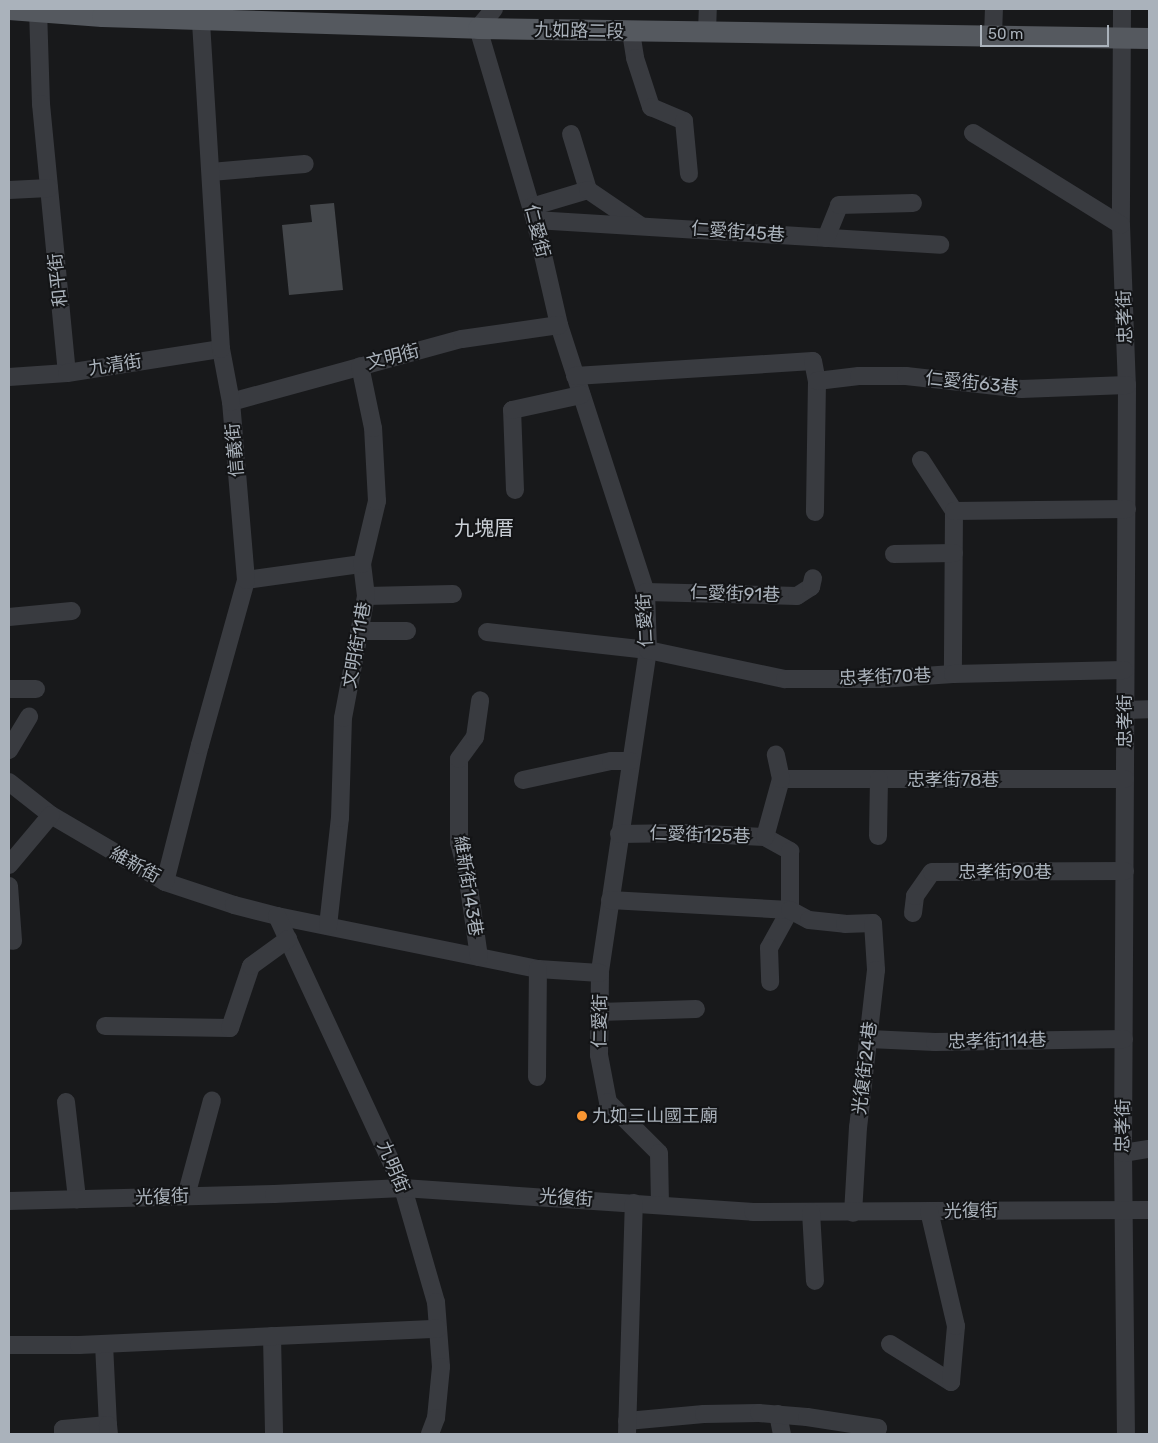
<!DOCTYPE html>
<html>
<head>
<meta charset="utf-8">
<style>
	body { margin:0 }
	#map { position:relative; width:1158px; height:1443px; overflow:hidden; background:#18191b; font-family:Rubik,"Noto Sans TC",sans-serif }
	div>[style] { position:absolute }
	.building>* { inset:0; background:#44474b }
	.minor>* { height:18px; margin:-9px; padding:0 9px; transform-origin:9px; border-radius:9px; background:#393b40 }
	.major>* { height:21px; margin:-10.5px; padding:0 10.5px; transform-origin:10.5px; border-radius:10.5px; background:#55595f }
	.dots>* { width:14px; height:14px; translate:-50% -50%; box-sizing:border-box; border:2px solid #131416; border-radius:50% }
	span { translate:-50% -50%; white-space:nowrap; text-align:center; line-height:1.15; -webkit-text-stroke:4px #131416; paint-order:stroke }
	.street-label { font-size:18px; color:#aab2bb }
	.poi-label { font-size:18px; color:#aab2bb }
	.left { translate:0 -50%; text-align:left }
	.quarter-label { font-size:20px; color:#cbd0d7 }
	.frame { position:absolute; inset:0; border:10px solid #aab2bb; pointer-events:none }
	.scale { position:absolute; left:980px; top:25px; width:129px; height:22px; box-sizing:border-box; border:2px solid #aab2bb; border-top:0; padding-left:6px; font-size:15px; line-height:18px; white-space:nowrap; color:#aab2bb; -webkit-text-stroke:4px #131416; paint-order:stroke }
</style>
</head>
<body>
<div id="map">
	<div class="building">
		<div style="clip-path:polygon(334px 203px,343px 290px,289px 295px,282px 225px,312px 222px,310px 205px)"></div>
	</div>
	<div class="minor">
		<div style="left:38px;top:9px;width:95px;rotate:88.2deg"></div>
		<div style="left:41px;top:104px;width:270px;rotate:84.5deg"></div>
		<div style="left:494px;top:9px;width:25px;rotate:130deg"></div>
		<div style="left:478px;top:28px;width:200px;rotate:73.5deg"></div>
		<div style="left:535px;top:220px;width:108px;rotate:77.1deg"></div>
		<div style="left:559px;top:325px;width:281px;rotate:72deg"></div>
		<div style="left:646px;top:592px;width:58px;rotate:88deg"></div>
		<div style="left:648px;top:650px;width:327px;rotate:98.5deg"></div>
		<div style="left:600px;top:973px;width:82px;rotate:90.7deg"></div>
		<div style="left:599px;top:1055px;width:48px;rotate:79.2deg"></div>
		<div style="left:608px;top:1102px;width:72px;rotate:45deg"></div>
		<div style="left:659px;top:1153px;width:52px;rotate:88.9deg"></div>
		<div style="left:1122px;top:9px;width:216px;rotate:90.3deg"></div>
		<div style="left:1121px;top:225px;width:160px;rotate:87.9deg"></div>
		<div style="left:1127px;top:385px;width:768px;rotate:90.3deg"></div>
		<div style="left:1123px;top:1153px;width:281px;rotate:89.4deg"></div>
		<div style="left:631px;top:32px;width:26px;rotate:81deg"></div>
		<div style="left:635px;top:58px;width:52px;rotate:71.9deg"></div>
		<div style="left:651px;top:107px;width:36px;rotate:23deg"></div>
		<div style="left:684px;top:121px;width:53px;rotate:84.6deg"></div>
		<div style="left:707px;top:32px;width:23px;rotate:-88deg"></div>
		<div style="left:993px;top:36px;width:27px;rotate:-88deg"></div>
		<div style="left:973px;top:133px;width:174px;rotate:31.9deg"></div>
		<div style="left:571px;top:134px;width:59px;rotate:73.1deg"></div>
		<div style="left:211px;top:172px;width:94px;rotate:-4.9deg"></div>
		<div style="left:9px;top:190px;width:40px;rotate:-2.9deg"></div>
		<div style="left:531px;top:207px;width:59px;rotate:-16.6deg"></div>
		<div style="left:588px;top:190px;width:64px;rotate:34.2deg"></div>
		<div style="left:535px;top:220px;width:406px;rotate:3.5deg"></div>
		<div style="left:826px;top:238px;width:35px;rotate:-68deg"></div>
		<div style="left:839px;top:205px;width:74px;rotate:-1.5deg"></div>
		<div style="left:575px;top:376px;width:238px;rotate:-3.6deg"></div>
		<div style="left:813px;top:361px;width:20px;rotate:79deg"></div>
		<div style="left:817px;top:381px;width:131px;rotate:90.9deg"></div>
		<div style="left:9px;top:377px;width:58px;rotate:-3.9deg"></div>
		<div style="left:67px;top:373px;width:156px;rotate:-8.9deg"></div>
		<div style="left:817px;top:381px;width:42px;rotate:-6.8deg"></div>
		<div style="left:859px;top:376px;width:47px"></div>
		<div style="left:906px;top:376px;width:116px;rotate:6.4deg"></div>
		<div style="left:1021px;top:389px;width:106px;rotate:-2.2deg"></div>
		<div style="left:231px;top:402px;width:239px;rotate:-15.3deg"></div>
		<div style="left:462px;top:339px;width:98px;rotate:-8.2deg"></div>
		<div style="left:921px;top:460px;width:61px;rotate:57.1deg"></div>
		<div style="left:954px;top:511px;width:163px;rotate:90.4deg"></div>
		<div style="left:515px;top:490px;width:80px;rotate:-92.1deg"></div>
		<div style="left:512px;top:410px;width:71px;rotate:-12.3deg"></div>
		<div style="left:954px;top:511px;width:173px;rotate:-0.7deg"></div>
		<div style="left:894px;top:554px;width:60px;rotate:-1deg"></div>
		<div style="left:246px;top:580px;width:117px;rotate:-7.9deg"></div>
		<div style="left:646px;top:592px;width:151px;rotate:1.5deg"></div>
		<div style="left:797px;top:596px;width:17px;rotate:-33deg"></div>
		<div style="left:811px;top:587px;width:9px;rotate:-77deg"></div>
		<div style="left:366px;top:596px;width:87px;rotate:-1.3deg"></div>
		<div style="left:9px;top:617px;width:63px;rotate:-5.4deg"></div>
		<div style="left:360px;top:631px;width:47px"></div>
		<div style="left:487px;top:632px;width:162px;rotate:6.4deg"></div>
		<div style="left:648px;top:650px;width:140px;rotate:12deg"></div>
		<div style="left:785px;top:679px;width:95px"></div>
		<div style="left:880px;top:679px;width:73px;rotate:-3.9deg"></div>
		<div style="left:953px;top:674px;width:171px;rotate:-1.3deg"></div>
		<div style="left:9px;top:689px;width:27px"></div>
		<div style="left:1125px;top:710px;width:24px;rotate:-2deg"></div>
		<div style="left:9px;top:750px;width:39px;rotate:-59deg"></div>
		<div style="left:781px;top:779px;width:344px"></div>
		<div style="left:523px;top:780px;width:90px;rotate:-12.2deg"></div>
		<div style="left:611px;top:761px;width:19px"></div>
		<div style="left:9px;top:782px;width:53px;rotate:38.2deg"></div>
		<div style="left:51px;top:815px;width:132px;rotate:30.4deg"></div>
		<div style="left:165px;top:882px;width:73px;rotate:18.4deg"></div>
		<div style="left:234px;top:905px;width:44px;rotate:14.3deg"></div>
		<div style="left:277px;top:916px;width:266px;rotate:11.5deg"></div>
		<div style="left:538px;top:969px;width:62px;rotate:3.7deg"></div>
		<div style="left:619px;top:834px;width:65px;rotate:-0.9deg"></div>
		<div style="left:684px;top:833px;width:81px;rotate:2.8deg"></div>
		<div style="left:765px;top:837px;width:29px;rotate:29deg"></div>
		<div style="left:790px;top:851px;width:59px;rotate:90deg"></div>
		<div style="left:790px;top:910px;width:43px;rotate:118.9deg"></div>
		<div style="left:769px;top:948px;width:34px;rotate:88deg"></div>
		<div style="left:878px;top:836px;width:57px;rotate:-89deg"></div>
		<div style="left:765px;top:837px;width:60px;rotate:-74.6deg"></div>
		<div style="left:781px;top:779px;width:25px;rotate:-102deg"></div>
		<div style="left:9px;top:865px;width:65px;rotate:-50deg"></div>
		<div style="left:165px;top:882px;width:141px;rotate:-75.7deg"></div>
		<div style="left:200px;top:745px;width:171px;rotate:-74.4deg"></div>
		<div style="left:246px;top:580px;width:179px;rotate:-94.8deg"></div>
		<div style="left:231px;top:402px;width:54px;rotate:-100.7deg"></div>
		<div style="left:221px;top:349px;width:341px;rotate:-93.5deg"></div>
		<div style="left:9px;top:886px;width:55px;rotate:85.8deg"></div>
		<div style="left:610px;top:900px;width:180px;rotate:3.2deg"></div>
		<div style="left:790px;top:910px;width:21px;rotate:28deg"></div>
		<div style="left:809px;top:920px;width:36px;rotate:6deg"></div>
		<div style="left:845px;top:924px;width:28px;rotate:-2deg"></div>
		<div style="left:873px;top:923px;width:47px;rotate:86.3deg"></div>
		<div style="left:876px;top:970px;width:158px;rotate:96.5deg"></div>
		<div style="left:858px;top:1127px;width:86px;rotate:93.3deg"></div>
		<div style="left:913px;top:913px;width:17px;rotate:-83deg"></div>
		<div style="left:915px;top:896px;width:29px;rotate:-55deg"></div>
		<div style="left:932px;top:872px;width:193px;rotate:-0.3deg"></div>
		<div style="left:277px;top:916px;width:300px;rotate:65.1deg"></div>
		<div style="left:403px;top:1188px;width:119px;rotate:73.9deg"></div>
		<div style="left:436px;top:1302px;width:65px;rotate:85.6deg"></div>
		<div style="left:441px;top:1367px;width:51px;rotate:95.6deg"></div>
		<div style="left:436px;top:1418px;width:17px;rotate:111deg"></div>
		<div style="left:328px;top:926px;width:109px;rotate:-83.7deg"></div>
		<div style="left:340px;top:818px;width:100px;rotate:-88.3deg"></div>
		<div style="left:343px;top:718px;width:124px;rotate:-79.3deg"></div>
		<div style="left:366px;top:596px;width:32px;rotate:-97deg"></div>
		<div style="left:362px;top:564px;width:65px;rotate:-76.6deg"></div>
		<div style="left:377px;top:501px;width:73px;rotate:-93.1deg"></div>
		<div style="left:373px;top:428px;width:63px;rotate:-101.8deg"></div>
		<div style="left:479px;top:957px;width:84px;rotate:-98.2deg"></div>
		<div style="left:467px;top:874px;width:32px;rotate:-104deg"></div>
		<div style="left:459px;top:843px;width:84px;rotate:-90deg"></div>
		<div style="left:459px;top:759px;width:27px;rotate:-54deg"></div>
		<div style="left:475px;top:737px;width:37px;rotate:-82deg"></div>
		<div style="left:599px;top:1012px;width:97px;rotate:-1.8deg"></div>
		<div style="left:105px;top:1026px;width:125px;rotate:0.9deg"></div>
		<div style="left:230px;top:1028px;width:65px;rotate:-71.3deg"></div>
		<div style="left:251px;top:966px;width:46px;rotate:-36.1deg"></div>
		<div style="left:869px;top:1039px;width:66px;rotate:2.6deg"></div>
		<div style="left:935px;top:1042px;width:189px;rotate:-0.9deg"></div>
		<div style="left:537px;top:1077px;width:108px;rotate:-89.5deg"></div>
		<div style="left:66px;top:1102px;width:98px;rotate:83.5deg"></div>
		<div style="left:1123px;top:1153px;width:26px;rotate:-9deg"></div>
		<div style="left:186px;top:1196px;width:99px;rotate:-74.8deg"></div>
		<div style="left:9px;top:1201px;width:265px;rotate:-1.5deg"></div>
		<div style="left:274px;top:1194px;width:129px;rotate:-2.7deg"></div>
		<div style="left:403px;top:1188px;width:351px;rotate:3.9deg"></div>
		<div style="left:753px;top:1212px;width:396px;rotate:-0.3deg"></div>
		<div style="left:811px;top:1212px;width:69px;rotate:86.7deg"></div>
		<div style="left:272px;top:1336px;width:98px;rotate:88.8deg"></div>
		<div style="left:104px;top:1344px;width:81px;rotate:87.2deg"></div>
		<div style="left:890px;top:1344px;width:72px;rotate:31.9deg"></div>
		<div style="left:951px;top:1382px;width:56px;rotate:-84.9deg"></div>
		<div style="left:956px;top:1326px;width:118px;rotate:-103.2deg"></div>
		<div style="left:9px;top:1345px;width:70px"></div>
		<div style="left:79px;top:1345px;width:359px;rotate:-2.6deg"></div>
		<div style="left:778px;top:1414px;width:20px;rotate:79deg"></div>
		<div style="left:627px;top:1421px;width:77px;rotate:-5.2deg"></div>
		<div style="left:704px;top:1414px;width:55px;rotate:-1deg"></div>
		<div style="left:759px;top:1413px;width:48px;rotate:4.8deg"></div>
		<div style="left:807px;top:1417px;width:72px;rotate:8.8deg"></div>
		<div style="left:63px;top:1434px;width:5px;rotate:-90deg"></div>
		<div style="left:63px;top:1429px;width:45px;rotate:-5.1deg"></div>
		<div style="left:108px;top:1425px;width:9px;rotate:84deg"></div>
		<div style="left:627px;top:1434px;width:231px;rotate:-88.3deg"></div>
	</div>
	<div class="major">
		<div style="left:9px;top:9px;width:93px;rotate:4.3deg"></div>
		<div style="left:102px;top:16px;width:376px;rotate:1.8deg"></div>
		<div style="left:478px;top:28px;width:671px;rotate:0.85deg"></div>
	</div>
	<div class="dots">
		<div style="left:582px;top:1116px;background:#f99632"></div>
	</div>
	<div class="street-label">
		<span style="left:579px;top:31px;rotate:1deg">九如路二段</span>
		<span style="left:537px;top:231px;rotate:76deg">仁愛街</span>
		<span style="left:738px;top:232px;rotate:4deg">仁愛街45巷</span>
		<span style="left:58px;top:280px;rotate:-96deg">和平街</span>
		<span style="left:1125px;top:317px;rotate:-92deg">忠孝街</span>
		<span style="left:393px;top:357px;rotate:-14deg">文明街</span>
		<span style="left:115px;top:365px;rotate:-9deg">九清街</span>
		<span style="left:972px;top:383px;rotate:6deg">仁愛街63巷</span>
		<span style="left:235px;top:450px;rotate:-95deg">信義街</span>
		<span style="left:735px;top:594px;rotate:2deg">仁愛街91巷</span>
		<span style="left:645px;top:620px;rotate:-93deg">仁愛街</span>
		<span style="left:357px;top:645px;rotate:-80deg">文明街11巷</span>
		<span style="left:885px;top:677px;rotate:-2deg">忠孝街70巷</span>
		<span style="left:1125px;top:721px;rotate:-90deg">忠孝街</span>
		<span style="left:953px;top:780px">忠孝街78巷</span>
		<span style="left:700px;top:835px;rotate:2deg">仁愛街125巷</span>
		<span style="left:135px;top:865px;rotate:29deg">維新街</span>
		<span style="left:1005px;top:872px">忠孝街90巷</span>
		<span style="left:468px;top:886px;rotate:81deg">維新街143巷</span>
		<span style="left:600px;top:1021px;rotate:-89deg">仁愛街</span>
		<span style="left:997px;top:1041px;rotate:-1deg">忠孝街114巷</span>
		<span style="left:865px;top:1068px;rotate:-83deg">光復街24巷</span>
		<span style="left:1123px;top:1126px;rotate:-89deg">忠孝街</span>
		<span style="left:393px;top:1167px;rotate:67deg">九明街</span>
		<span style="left:162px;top:1197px;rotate:-2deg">光復街</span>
		<span style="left:566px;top:1198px;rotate:4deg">光復街</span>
		<span style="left:971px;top:1211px;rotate:-1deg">光復街</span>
	</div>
	<div class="poi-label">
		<span class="left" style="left:592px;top:1116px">九如三山國王廟</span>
	</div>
	<div class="quarter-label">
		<span style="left:484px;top:528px">九塊厝</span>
	</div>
	<div class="frame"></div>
	<div class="scale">50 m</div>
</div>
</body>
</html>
